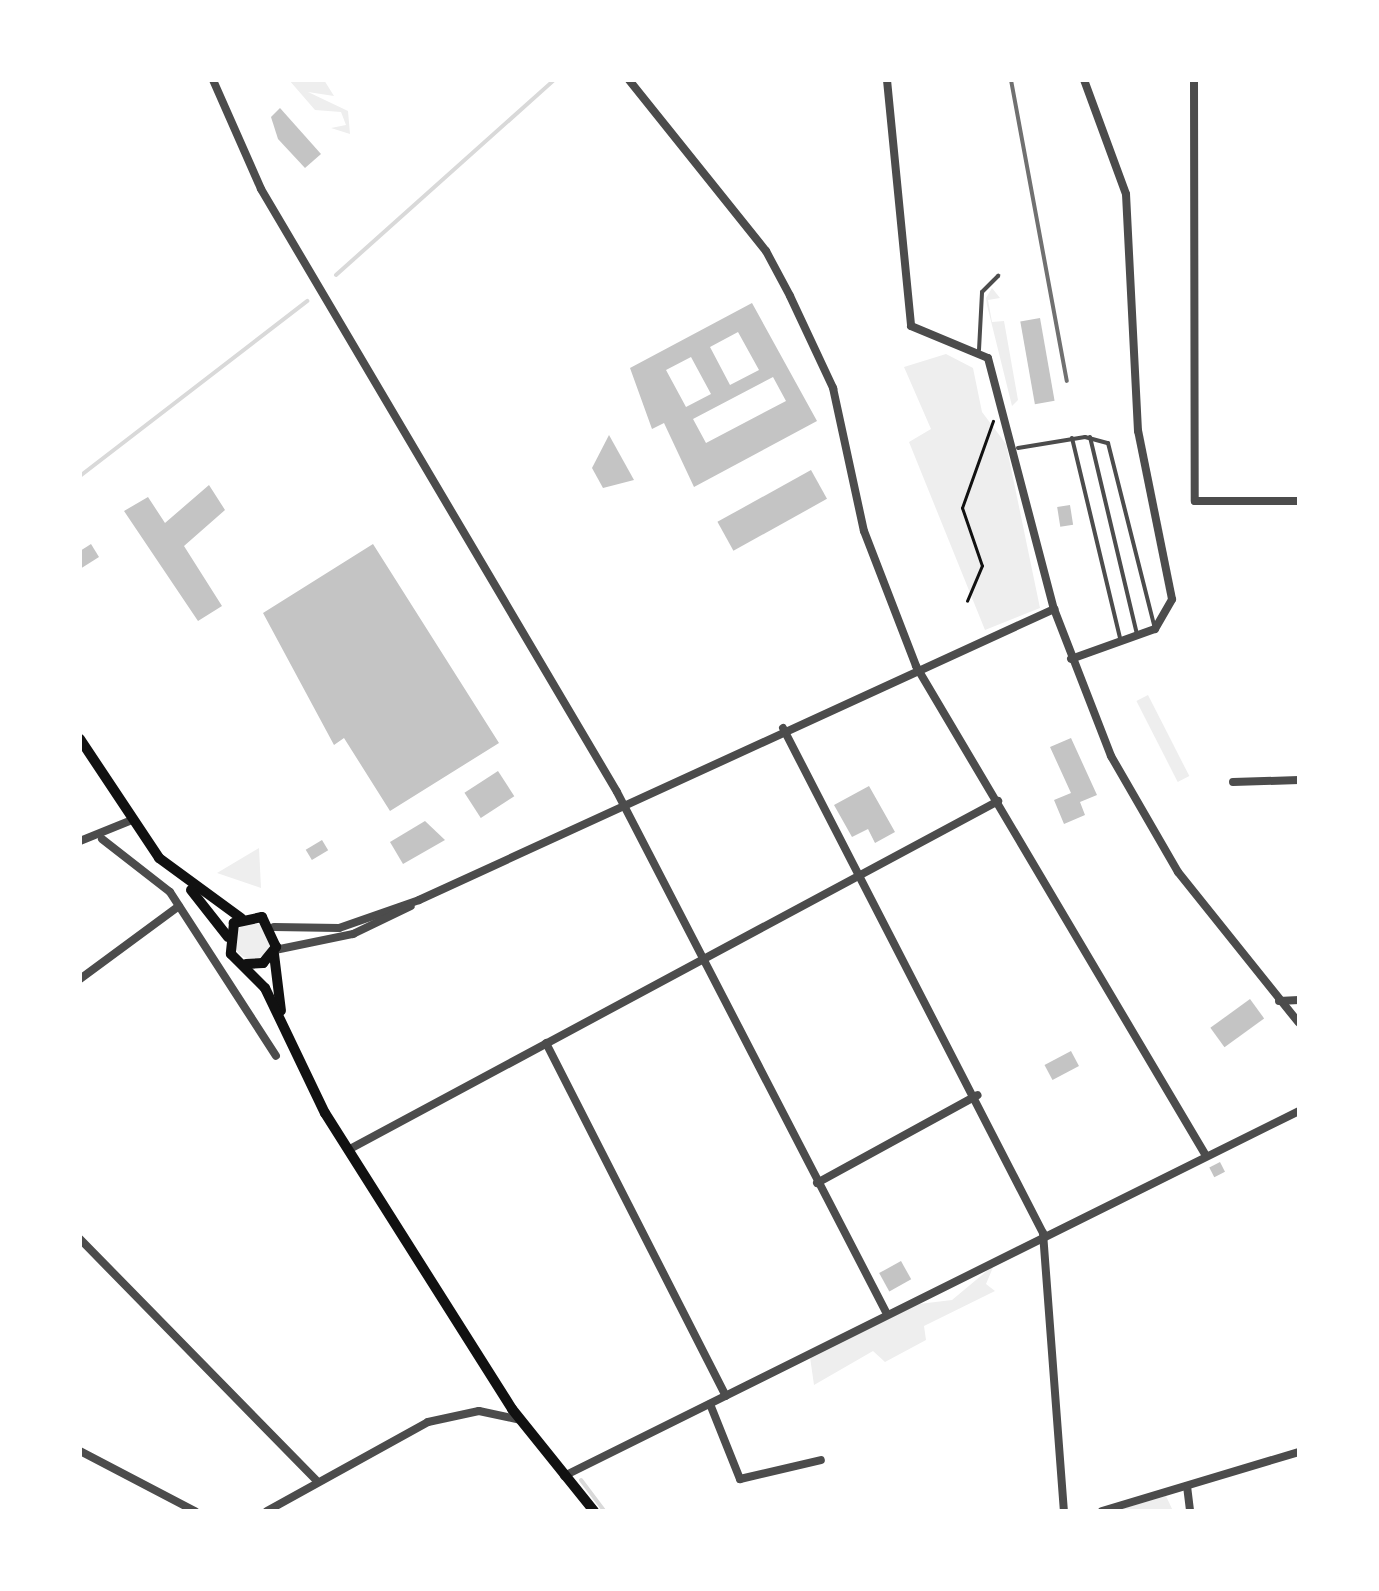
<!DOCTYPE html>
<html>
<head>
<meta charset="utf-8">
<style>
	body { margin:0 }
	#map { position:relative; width:1379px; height:1591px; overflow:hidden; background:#fff; font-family:Rubik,sans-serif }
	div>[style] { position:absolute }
	.green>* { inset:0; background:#eee; transform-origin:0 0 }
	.round { border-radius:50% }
	.stream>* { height:4px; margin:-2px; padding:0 2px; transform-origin:2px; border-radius:2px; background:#d9d9d9 }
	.building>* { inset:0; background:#c4c4c4; transform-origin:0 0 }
	.path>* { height:2.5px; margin:-1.25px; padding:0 1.25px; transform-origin:1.25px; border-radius:1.25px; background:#111 }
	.service>* { height:4px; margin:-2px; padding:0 2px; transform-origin:2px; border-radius:2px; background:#4c4c4c }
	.minor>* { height:8px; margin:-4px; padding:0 4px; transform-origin:4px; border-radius:4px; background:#4c4c4c }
	.secondary>* { height:10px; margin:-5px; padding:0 5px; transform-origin:5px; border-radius:5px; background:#111 }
	.rail>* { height:4px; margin:-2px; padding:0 2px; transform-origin:2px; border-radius:2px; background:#707070 }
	span { translate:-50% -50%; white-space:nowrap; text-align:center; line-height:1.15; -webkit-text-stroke:9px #fff; paint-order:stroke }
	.frame { position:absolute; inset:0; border:82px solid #fff; pointer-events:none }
</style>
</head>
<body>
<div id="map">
	<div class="green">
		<div style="clip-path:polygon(289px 80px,324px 80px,334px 96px,308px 92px,348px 111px,350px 134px,331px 128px,346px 125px,341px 112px,315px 110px)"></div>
		<div style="clip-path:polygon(992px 288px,1000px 298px,988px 300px,992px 322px,1004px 321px,1018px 400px,1012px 406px,987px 305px,986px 298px)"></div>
		<div style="clip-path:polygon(946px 354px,973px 368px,982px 412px,1006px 444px,1040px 608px,985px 630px,909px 442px,931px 429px,904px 367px)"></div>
		<div style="left:1148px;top:695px;width:91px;height:13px;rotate:63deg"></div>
		<div style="clip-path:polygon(259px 848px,261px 888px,217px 873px)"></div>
		<div class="round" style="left:234px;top:923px;width:36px;height:36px"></div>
		<div style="clip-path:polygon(994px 1265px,986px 1284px,995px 1291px,924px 1326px,926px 1340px,885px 1362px,873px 1351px,814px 1385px,810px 1357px,919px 1304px,952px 1300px)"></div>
		<div style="clip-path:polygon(1166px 1496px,1173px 1511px,1115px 1511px)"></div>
	</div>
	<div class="stream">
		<div style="left:336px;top:275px;width:292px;rotate:-41.8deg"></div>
		<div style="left:80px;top:476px;width:287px;rotate:-37.6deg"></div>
		<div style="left:581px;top:1480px;width:39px;rotate:53deg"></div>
	</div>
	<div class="building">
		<div style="clip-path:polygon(280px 108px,321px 154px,305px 168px,278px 139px,271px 117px)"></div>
		<div style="clip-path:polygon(evenodd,752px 303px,817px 421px,694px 487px,664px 423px,652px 429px,630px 368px,752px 303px,738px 332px,759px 370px,730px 385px,710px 347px,738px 332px,752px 303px,691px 357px,711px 394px,686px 407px,666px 370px,691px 357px,752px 303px,773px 377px,786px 401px,706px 443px,693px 419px,773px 377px)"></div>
		<div style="left:1040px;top:318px;width:84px;height:20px;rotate:80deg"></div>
		<div style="clip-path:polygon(609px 435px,634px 480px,603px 488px,592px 468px)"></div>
		<div style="left:811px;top:470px;width:33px;height:107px;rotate:61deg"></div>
		<div style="clip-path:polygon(209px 485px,225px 510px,184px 546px,222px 606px,198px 621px,124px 511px,148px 497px,165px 523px)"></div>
		<div style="left:1070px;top:505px;width:20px;height:13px;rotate:81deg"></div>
		<div style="clip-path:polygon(91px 544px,99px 557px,80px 569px,80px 551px)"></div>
		<div style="clip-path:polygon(373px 544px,499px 743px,390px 811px,344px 738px,334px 745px,263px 613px)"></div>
		<div style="clip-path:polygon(1071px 738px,1097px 795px,1080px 802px,1085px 815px,1064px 824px,1054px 800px,1071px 793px,1050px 747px)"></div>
		<div style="left:498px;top:771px;width:30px;height:40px;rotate:57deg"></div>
		<div style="clip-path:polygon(869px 786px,895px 832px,875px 843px,868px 829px,852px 837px,834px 805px)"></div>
		<div style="clip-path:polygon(425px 821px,445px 840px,403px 864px,390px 842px)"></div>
		<div style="left:322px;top:840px;width:12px;height:19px;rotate:59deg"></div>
		<div style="left:1250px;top:999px;width:24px;height:49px;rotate:54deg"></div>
		<div style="left:1071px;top:1051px;width:17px;height:30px;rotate:62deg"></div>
		<div style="left:1220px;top:1162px;width:11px;height:12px;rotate:63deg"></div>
		<div style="left:901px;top:1261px;width:21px;height:25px;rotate:61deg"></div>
	</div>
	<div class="path">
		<div style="left:967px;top:601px;width:38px;rotate:-67deg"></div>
		<div style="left:982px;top:566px;width:61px;rotate:-109deg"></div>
		<div style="left:962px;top:508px;width:92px;rotate:-70.4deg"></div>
	</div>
	<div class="service">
		<div style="left:979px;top:350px;width:58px;rotate:-87deg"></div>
		<div style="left:982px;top:292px;width:23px;rotate:-45deg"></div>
		<div style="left:1090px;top:437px;width:204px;rotate:76.6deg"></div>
		<div style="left:1072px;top:438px;width:206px;rotate:76.5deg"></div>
		<div style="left:1018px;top:448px;width:68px;rotate:-9.3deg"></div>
		<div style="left:1085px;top:437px;width:24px;rotate:15deg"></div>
		<div style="left:1108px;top:443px;width:192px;rotate:75.8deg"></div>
	</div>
	<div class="minor">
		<div style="left:213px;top:80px;width:119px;rotate:66.2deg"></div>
		<div style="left:261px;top:189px;width:700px;rotate:59.44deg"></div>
		<div style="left:617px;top:792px;width:585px;rotate:62.65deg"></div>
		<div style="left:629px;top:80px;width:219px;rotate:51.3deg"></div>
		<div style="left:766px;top:251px;width:51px;rotate:61.9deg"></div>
		<div style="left:790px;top:296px;width:102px;rotate:64.9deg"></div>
		<div style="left:833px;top:388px;width:146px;rotate:77.8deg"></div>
		<div style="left:864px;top:531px;width:145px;rotate:68.9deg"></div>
		<div style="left:916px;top:666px;width:567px;rotate:59.37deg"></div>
		<div style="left:887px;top:80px;width:247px;rotate:84.4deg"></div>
		<div style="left:911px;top:326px;width:83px;rotate:22.6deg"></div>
		<div style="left:988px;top:358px;width:260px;rotate:75.3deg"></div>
		<div style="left:1054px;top:609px;width:158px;rotate:68.8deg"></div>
		<div style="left:1111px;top:756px;width:134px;rotate:60deg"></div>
		<div style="left:1178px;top:872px;width:193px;rotate:51.3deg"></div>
		<div style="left:1194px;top:80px;width:421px;rotate:89.9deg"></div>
		<div style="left:1195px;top:501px;width:104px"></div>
		<div style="left:1071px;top:659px;width:89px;rotate:-19.7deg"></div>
		<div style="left:1155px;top:629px;width:34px;rotate:-60deg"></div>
		<div style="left:1172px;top:599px;width:171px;rotate:-101.4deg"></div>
		<div style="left:1138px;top:431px;width:237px;rotate:-92.9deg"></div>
		<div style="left:1126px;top:194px;width:121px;rotate:-110.2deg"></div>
		<div style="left:783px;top:728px;width:568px;rotate:62.76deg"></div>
		<div style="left:1043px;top:1233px;width:279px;rotate:85.7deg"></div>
		<div style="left:1233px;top:782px;width:66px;rotate:-1.7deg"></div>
		<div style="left:102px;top:839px;width:86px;rotate:37.9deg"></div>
		<div style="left:170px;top:892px;width:195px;rotate:57.1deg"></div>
		<div style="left:80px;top:841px;width:56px;rotate:-22deg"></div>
		<div style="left:274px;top:927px;width:65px;rotate:0.9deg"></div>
		<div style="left:339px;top:928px;width:85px;rotate:-19.3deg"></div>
		<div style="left:419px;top:900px;width:699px;rotate:-24.62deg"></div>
		<div style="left:275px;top:950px;width:80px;rotate:-11.6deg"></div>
		<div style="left:353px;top:934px;width:64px;rotate:-25.8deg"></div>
		<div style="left:80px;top:979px;width:123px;rotate:-36.4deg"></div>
		<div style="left:1279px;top:1001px;width:20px;rotate:-3deg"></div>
		<div style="left:546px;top:1043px;width:396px;rotate:63deg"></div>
		<div style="left:348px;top:1150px;width:738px;rotate:-28.23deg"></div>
		<div style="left:817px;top:1183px;width:183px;rotate:-28.7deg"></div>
		<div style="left:80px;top:1239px;width:337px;rotate:45.6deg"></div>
		<div style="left:710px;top:1404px;width:81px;rotate:68.2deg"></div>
		<div style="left:740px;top:1479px;width:83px;rotate:-13.2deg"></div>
		<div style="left:80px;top:1451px;width:130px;rotate:27.6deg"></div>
		<div style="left:564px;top:1476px;width:821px;rotate:-26.41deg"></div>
		<div style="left:1187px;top:1486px;width:25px;rotate:83deg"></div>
		<div style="left:267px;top:1511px;width:184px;rotate:-28.9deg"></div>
		<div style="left:428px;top:1422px;width:52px;rotate:-12.2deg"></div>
		<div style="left:479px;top:1411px;width:43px;rotate:12.1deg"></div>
		<div style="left:1102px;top:1511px;width:206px;rotate:-16.7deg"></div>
	</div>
	<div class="secondary">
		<div style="left:80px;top:739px;width:143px;rotate:56.4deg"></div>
		<div style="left:159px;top:858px;width:102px;rotate:36.2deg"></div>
		<div style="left:191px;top:890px;width:60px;rotate:51.8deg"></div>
		<div style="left:274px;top:954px;width:57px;rotate:83deg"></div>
		<div style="left:246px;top:964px;width:17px;rotate:-3deg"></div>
		<div style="left:263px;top:963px;width:21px;rotate:-51deg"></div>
		<div style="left:276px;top:947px;width:33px;rotate:-115deg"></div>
		<div style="left:262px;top:917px;width:29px;rotate:168deg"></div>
		<div style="left:234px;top:923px;width:31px;rotate:96deg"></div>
		<div style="left:231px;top:954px;width:48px;rotate:45deg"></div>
		<div style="left:265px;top:988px;width:139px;rotate:64.4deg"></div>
		<div style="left:325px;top:1113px;width:350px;rotate:57.7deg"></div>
		<div style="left:512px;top:1409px;width:131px;rotate:51.2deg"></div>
	</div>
	<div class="rail">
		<div style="left:1011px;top:80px;width:306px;rotate:79.5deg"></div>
	</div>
	<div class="frame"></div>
</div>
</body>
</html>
